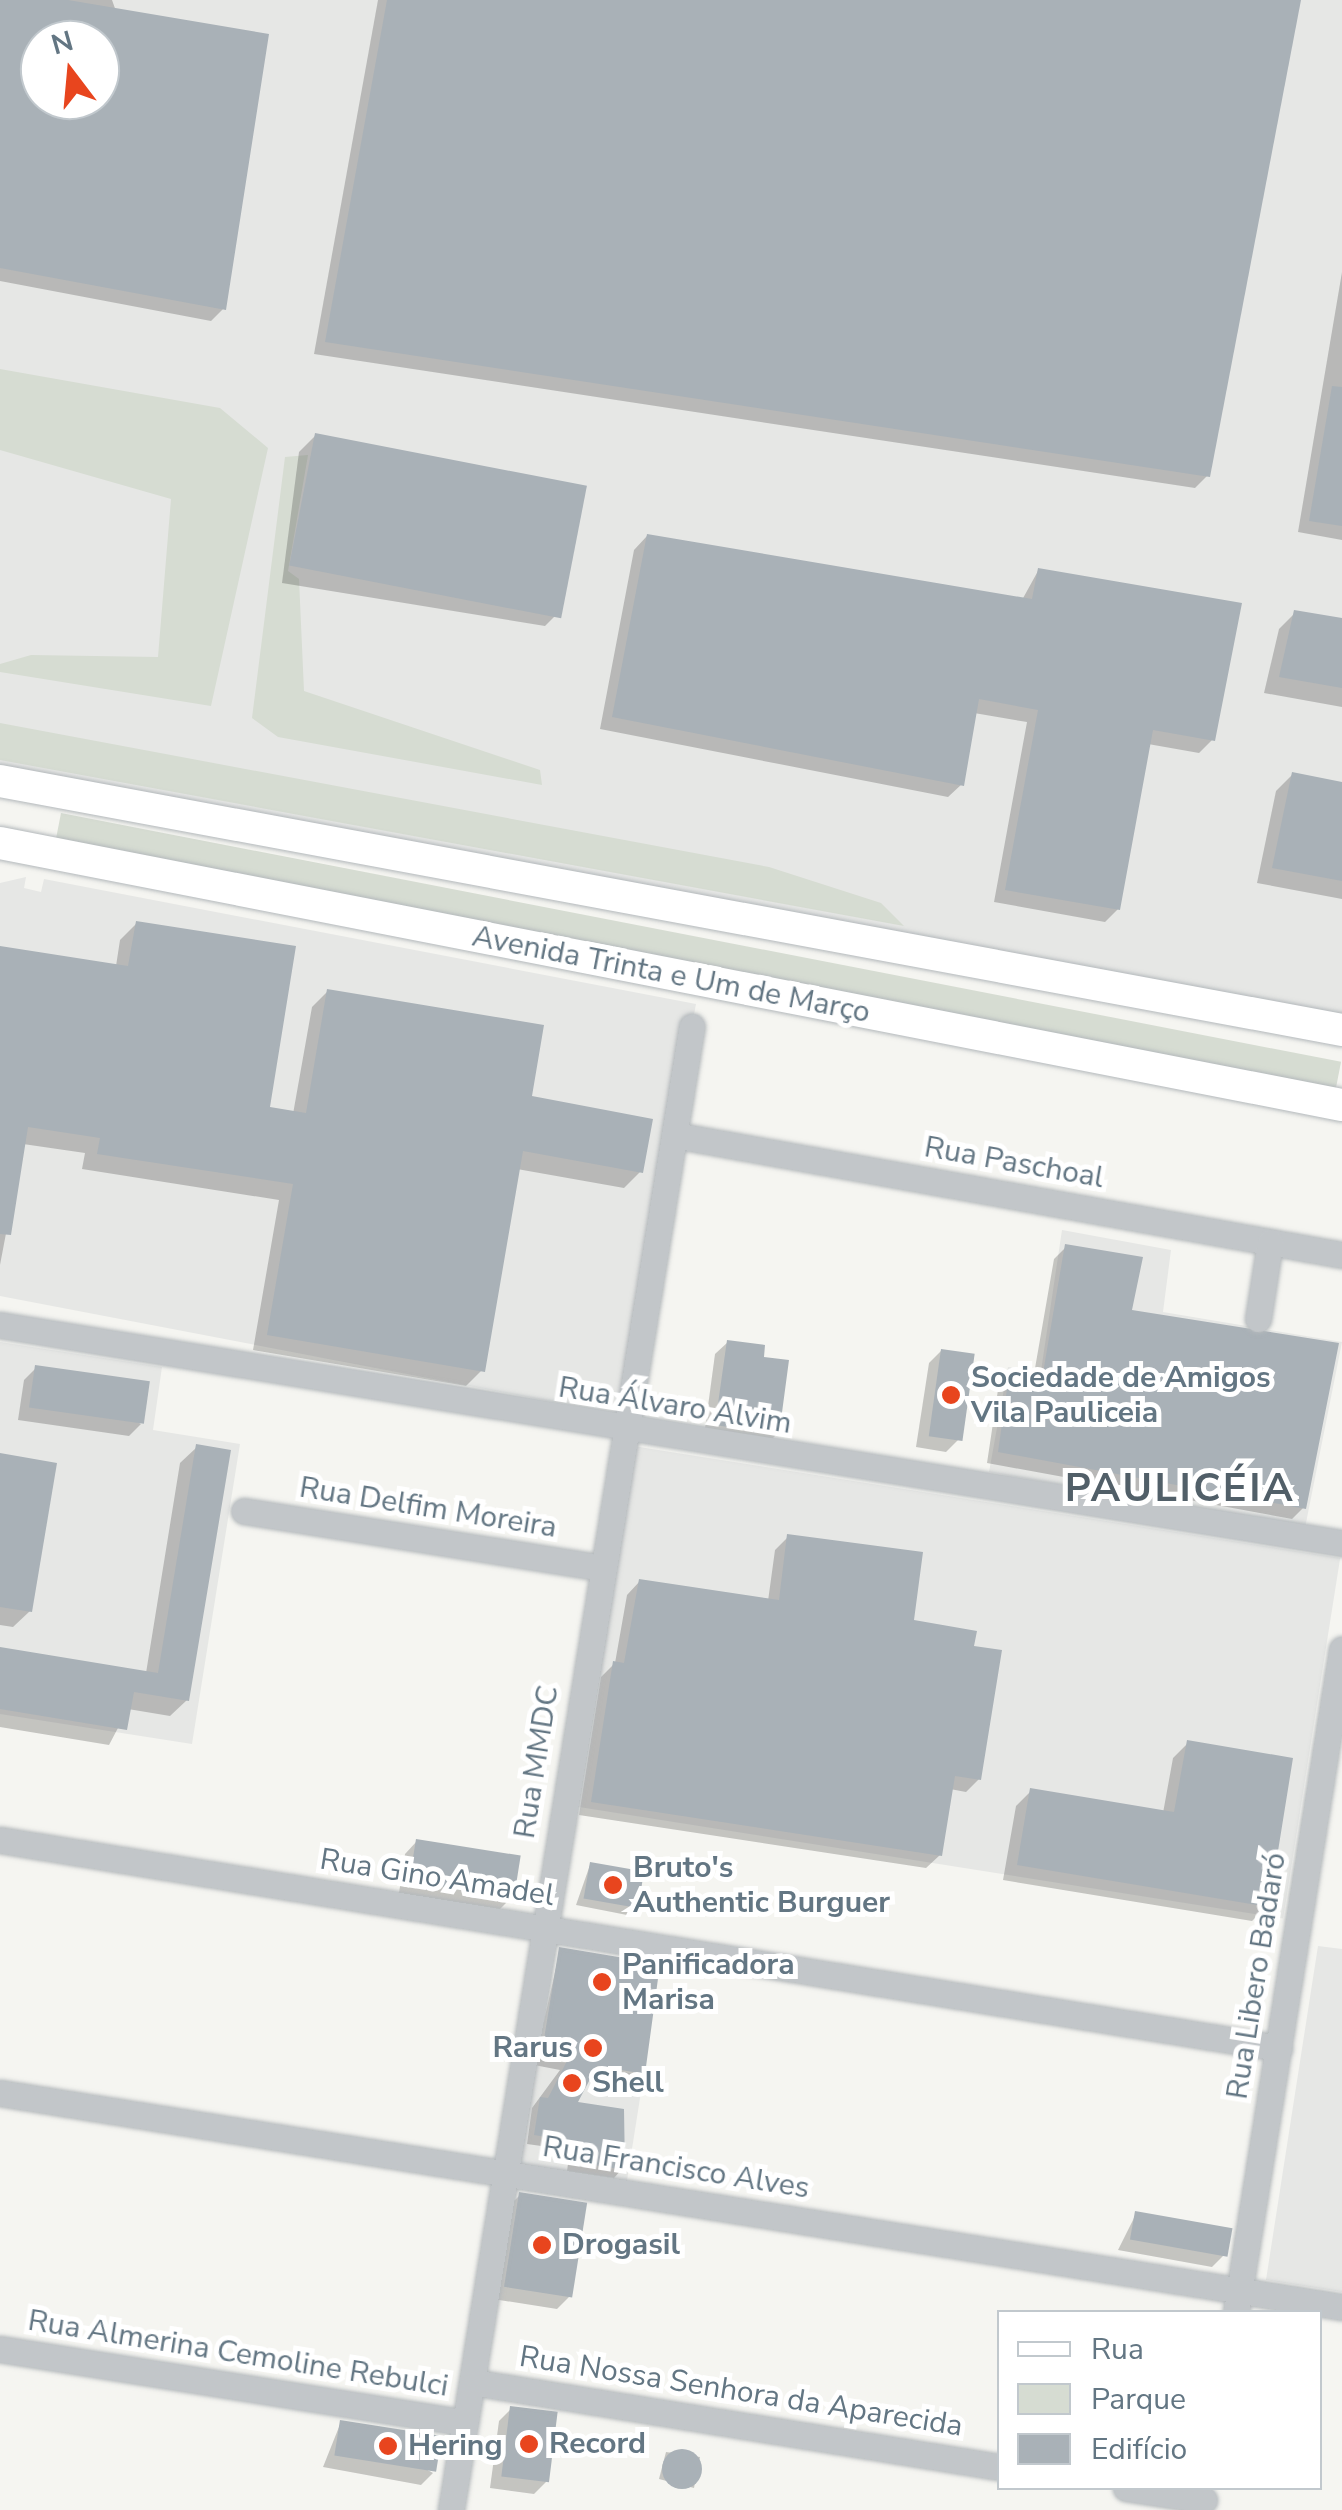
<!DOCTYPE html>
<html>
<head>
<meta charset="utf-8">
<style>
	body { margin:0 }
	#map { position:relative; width:1342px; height:2510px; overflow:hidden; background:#f5f5f1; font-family:"Nunito Sans",sans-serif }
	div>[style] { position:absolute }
	.built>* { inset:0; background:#e6e7e5; transform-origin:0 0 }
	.green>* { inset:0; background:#d6dcd2; transform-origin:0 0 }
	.shadow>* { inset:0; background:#0003 }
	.building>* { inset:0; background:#a9b1b7; transform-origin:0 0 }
	.round { border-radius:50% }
	.roads { filter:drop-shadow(0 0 2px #b3b8bb) drop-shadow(0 0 2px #b3b8bb) }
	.minor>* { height:25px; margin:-12.5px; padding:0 12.5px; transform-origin:12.5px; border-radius:12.5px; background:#c2c6c9 }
	.major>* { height:32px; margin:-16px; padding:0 16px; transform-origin:16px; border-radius:16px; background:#fff }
	.dots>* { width:28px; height:28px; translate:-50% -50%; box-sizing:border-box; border:5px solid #fff; border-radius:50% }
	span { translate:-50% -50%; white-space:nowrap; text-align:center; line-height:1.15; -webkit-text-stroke:10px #fff; paint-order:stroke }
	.street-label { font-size:30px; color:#637683 }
	.poi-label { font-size:30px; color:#637683; font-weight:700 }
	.left { translate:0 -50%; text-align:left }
	.right { translate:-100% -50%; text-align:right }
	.district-label { font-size:40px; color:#515f68; font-weight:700; letter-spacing:2.5px }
	.legend { position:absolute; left:997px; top:2310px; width:325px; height:180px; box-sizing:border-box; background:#fff; border:2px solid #c1c8cd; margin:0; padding:12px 18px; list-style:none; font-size:30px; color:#637683 }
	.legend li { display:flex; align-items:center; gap:20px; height:50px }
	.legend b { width:50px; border:2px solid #c1c8cd }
	.north { position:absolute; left:20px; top:20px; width:100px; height:100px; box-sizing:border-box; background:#fff; border:2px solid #c1c8cd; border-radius:50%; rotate:344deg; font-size:28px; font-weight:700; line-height:40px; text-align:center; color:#637683 }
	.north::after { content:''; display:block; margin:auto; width:35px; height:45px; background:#e8451e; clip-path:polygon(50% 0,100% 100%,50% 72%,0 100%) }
</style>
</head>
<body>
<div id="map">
	<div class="built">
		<div style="clip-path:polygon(evenodd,0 0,1342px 0,1342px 1014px,0 766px,0 0,40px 40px,100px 40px,100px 100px,40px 100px,40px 40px)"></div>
		<div style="clip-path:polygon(26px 877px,24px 888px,41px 892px,44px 879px,696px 1004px,616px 1414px,0 1296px,0 883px)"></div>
		<div style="clip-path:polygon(1062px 1230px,1171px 1250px,1163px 1312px,1342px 1342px,1305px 1528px,989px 1472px,1008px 1367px,1041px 1371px)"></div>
		<div style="clip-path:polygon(0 1342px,162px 1367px,153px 1430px,240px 1444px,192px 1744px,0 1714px)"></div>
		<div style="left:633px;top:1446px;width:716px;height:365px;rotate:9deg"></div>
		<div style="clip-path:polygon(1318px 1946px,1342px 1949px,1342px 2292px,1266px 2280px)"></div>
		<div style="left:534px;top:2058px;width:111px;height:110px;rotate:9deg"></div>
	</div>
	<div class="green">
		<div style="clip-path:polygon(0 369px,220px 408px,268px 448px,211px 706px,0 672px,0 664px,31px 655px,158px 657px,171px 499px,0 450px)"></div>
		<div style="clip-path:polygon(308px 455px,288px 571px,299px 579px,304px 691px,540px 770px,542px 785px,278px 737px,252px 718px,285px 457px)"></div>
		<div style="clip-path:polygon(0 723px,769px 867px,881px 903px,904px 926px,0 760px)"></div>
		<div style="left:61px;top:813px;width:1304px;height:29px;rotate:11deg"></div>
	</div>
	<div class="shadow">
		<div style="clip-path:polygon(evenodd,0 0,112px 0,223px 309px,211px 321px,0 281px,0 0,40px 40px,100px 40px,100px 100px,40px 100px,40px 40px)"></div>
		<div style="clip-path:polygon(378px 0,1298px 0,1207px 476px,1195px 488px,314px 354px)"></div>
		<div style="clip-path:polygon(1342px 272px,1342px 540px,1298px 532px)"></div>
		<div style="clip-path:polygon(315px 436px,561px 610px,545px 626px,282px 583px,299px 452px)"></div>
		<div style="clip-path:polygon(647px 536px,1022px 600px,1038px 571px,1212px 740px,1199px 753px,1148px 744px,1118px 909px,1105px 922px,994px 902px,1027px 722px,974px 713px,962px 784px,948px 797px,600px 729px,634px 550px)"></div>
		<div style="clip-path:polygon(1295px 613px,1342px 621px,1342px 707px,1264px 693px,1279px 629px)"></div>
		<div style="clip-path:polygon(1293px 774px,1342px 784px,1342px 899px,1257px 883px,1276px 791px)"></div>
		<div style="clip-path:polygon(137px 923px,267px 1109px,293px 1114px,312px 1007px,328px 991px,529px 1098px,640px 1172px,624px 1188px,517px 1169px,482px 1370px,466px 1386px,253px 1350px,279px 1200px,82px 1169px,85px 1153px,23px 1144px,0 1265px,0 948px,116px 966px,120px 940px)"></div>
		<div style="clip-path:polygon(1066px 1247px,1304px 1507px,1292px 1519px,987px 1463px,999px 1383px,1011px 1371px,1034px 1374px,1054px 1259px)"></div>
		<div style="clip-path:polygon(728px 1342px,761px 1359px,777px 1434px,765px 1446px,704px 1436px,715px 1354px)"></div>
		<div style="clip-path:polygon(941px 1351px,958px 1440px,946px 1452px,916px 1447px,929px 1363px)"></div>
		<div style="clip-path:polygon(36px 1368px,141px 1424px,129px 1436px,18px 1420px,24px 1380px)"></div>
		<div style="clip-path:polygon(197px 1447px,187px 1700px,170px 1716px,128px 1709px,109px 1745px,0 1727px,0 1650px,146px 1673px,180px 1463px)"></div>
		<div style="clip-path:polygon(0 1456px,30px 1611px,13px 1627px,0 1625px)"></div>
		<div style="clip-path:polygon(788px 1537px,911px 1622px,979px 1779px,966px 1792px,950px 1789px,940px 1855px,926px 1868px,579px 1815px,601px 1677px,615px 1663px,627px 1595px,640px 1581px,768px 1601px,775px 1550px)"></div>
		<div style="clip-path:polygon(1188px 1743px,1267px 1906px,1252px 1921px,1003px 1880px,1016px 1806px,1031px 1791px,1163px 1813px,1173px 1758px)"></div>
		<div style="clip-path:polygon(417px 1841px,512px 1897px,500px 1909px,399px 1893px,405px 1854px)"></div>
		<div style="clip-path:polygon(590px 1865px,635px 1907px,627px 1915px,576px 1905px)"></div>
		<div style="clip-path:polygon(560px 1950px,642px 2073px,633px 2082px,590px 2075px,575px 2104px,622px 2169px,614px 2178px,567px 2171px,570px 2150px,527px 2144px,532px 2108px,560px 2070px,534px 2065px)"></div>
		<div style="clip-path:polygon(520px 2195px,569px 2297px,557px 2309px,493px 2299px,508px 2207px)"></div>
		<div style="clip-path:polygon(1136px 2214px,1224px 2255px,1212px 2267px,1118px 2250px)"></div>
		<div style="clip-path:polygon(511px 2409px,546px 2482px,534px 2494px,490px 2488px,499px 2421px)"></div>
		<div style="clip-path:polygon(341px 2422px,433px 2473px,421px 2485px,323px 2467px)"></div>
		<div style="clip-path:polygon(666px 2452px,700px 2457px,694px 2488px,659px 2479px)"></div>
	</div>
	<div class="building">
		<div style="clip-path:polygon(evenodd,0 0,68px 0,269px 34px,226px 310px,0 268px,0 0,40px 40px,100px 40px,100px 100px,40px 100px,40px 40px)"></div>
		<div style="clip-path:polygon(387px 0,1301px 0,1210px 477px,325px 342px)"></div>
		<div style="clip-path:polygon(1332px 386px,1342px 387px,1342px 526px,1309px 521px)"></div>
		<div style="left:315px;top:433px;width:277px;height:135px;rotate:11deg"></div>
		<div style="clip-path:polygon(647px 534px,1032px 599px,1038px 568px,1242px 603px,1215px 741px,1153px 730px,1120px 910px,1005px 890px,1038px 710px,979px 699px,964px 786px,612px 717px)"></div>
		<div style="clip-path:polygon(1294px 610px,1342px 618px,1342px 688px,1279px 677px)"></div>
		<div style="clip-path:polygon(1292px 772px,1342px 782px,1342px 881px,1272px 868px)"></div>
		<div style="clip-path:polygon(136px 921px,296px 946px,270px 1107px,306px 1113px,327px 989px,544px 1025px,532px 1096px,653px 1119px,643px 1173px,523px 1151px,485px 1372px,267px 1335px,293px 1184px,97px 1154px,100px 1138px,28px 1127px,11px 1235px,0 1234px,0 946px,128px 966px)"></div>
		<div style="clip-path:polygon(1065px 1244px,1143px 1257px,1132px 1310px,1339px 1343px,1306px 1509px,998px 1452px,1010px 1368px,1043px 1373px)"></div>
		<div style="clip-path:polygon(727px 1340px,765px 1345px,764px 1357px,789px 1360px,779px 1435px,715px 1425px)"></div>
		<div style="left:941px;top:1349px;width:34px;height:88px;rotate:8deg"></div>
		<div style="left:35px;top:1365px;width:116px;height:43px;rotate:8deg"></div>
		<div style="clip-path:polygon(196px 1444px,231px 1450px,189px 1701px,134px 1692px,127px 1730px,0 1709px,0 1647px,158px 1673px)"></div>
		<div style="clip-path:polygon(0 1453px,57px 1463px,32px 1612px,0 1607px)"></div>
		<div style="clip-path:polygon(787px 1534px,923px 1552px,914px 1620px,977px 1631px,974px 1646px,1002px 1650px,981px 1780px,955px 1776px,942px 1856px,591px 1802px,613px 1661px,624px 1663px,639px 1579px,779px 1600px)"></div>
		<div style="clip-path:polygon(1187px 1740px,1293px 1758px,1269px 1907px,1017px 1865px,1030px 1788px,1174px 1812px)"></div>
		<div style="left:416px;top:1839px;width:106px;height:43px;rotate:9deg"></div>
		<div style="left:590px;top:1862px;width:55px;height:37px;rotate:10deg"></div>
		<div style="clip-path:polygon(559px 1947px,660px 1964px,645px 2074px,597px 2066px,578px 2102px,624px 2109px,625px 2170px,574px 2162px,577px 2142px,534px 2135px,540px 2097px,548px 2098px,567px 2061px,541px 2057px)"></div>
		<div style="left:519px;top:2192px;width:69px;height:96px;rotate:9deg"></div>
		<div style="left:1135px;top:2211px;width:99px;height:29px;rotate:10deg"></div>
		<div style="left:510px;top:2406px;width:48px;height:71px;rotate:7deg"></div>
		<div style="left:340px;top:2420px;width:103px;height:36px;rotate:9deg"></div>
		<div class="round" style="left:662px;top:2449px;width:40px;height:40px"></div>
	</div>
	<div class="roads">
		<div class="minor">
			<div style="left:674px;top:1135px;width:679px;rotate:10.18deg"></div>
			<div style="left:1258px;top:1319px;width:78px;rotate:-81.1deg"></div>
			<div style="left:0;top:1325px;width:1360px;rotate:9.23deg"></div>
			<div style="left:244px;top:1511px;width:363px;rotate:9deg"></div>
			<div style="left:0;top:1840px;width:1296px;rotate:9.24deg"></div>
			<div style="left:0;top:2093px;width:1359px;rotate:9.06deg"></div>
			<div style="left:1236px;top:2312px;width:671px;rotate:-80.92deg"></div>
			<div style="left:0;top:2349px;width:471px;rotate:9deg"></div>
			<div style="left:472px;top:2382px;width:534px;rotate:9.16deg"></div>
			<div style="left:1126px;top:2488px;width:79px;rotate:8.7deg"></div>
			<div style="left:451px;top:2510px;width:1503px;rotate:-80.78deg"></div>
		</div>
		<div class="major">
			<div style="left:0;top:781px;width:1365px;rotate:10.51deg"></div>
			<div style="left:0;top:843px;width:1367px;rotate:11.05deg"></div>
		</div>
	</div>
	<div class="dots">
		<div style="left:951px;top:1395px;background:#e8451e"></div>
		<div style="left:613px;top:1885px;background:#e8451e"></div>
		<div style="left:602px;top:1982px;background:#e8451e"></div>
		<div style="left:593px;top:2048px;background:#e8451e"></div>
		<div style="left:572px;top:2083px;background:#e8451e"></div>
		<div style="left:542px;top:2245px;background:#e8451e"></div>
		<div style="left:529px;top:2444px;background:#e8451e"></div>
		<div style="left:388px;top:2446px;background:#e8451e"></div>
	</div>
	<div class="street-label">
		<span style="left:671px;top:975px;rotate:11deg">Avenida Trinta e Um de Março</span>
		<span style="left:1014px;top:1163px;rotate:10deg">Rua Paschoal</span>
		<span style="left:675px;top:1406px;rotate:9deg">Rua Álvaro Alvim</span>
		<span style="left:428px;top:1508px;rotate:9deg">Rua Delfim Moreira</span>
		<span style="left:537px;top:1762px;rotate:-81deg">Rua MMDC</span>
		<span style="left:437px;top:1878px;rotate:9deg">Rua Gino Amadel</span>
		<span style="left:1257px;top:1976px;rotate:-81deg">Rua Libero Badaró</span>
		<span style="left:676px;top:2168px;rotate:9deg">Rua Francisco Alves</span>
		<span style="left:238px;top:2354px;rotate:9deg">Rua Almerina Cemoline Rebulci</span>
		<span style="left:741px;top:2392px;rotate:9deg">Rua Nossa Senhora da Aparecida</span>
	</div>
	<div class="poi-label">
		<span class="left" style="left:971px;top:1395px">Sociedade de Amigos<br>Vila Pauliceia</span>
		<span class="left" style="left:633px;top:1885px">Bruto's<br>Authentic Burguer</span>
		<span class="left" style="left:622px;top:1982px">Panificadora<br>Marisa</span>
		<span class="right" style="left:573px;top:2048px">Rarus</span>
		<span class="left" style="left:592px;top:2083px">Shell</span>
		<span class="left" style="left:562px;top:2245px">Drogasil</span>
		<span class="left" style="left:549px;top:2444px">Record</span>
		<span class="left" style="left:408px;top:2446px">Hering</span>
	</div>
	<div class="district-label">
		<span style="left:1180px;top:1488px">PAULICÉIA</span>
	</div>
	<ul class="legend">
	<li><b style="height:12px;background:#fff"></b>Rua</li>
	<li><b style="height:28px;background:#d6dcd2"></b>Parque</li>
	<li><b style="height:28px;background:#a9b1b7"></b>Edifício</li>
	</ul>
	<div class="north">N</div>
</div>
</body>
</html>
